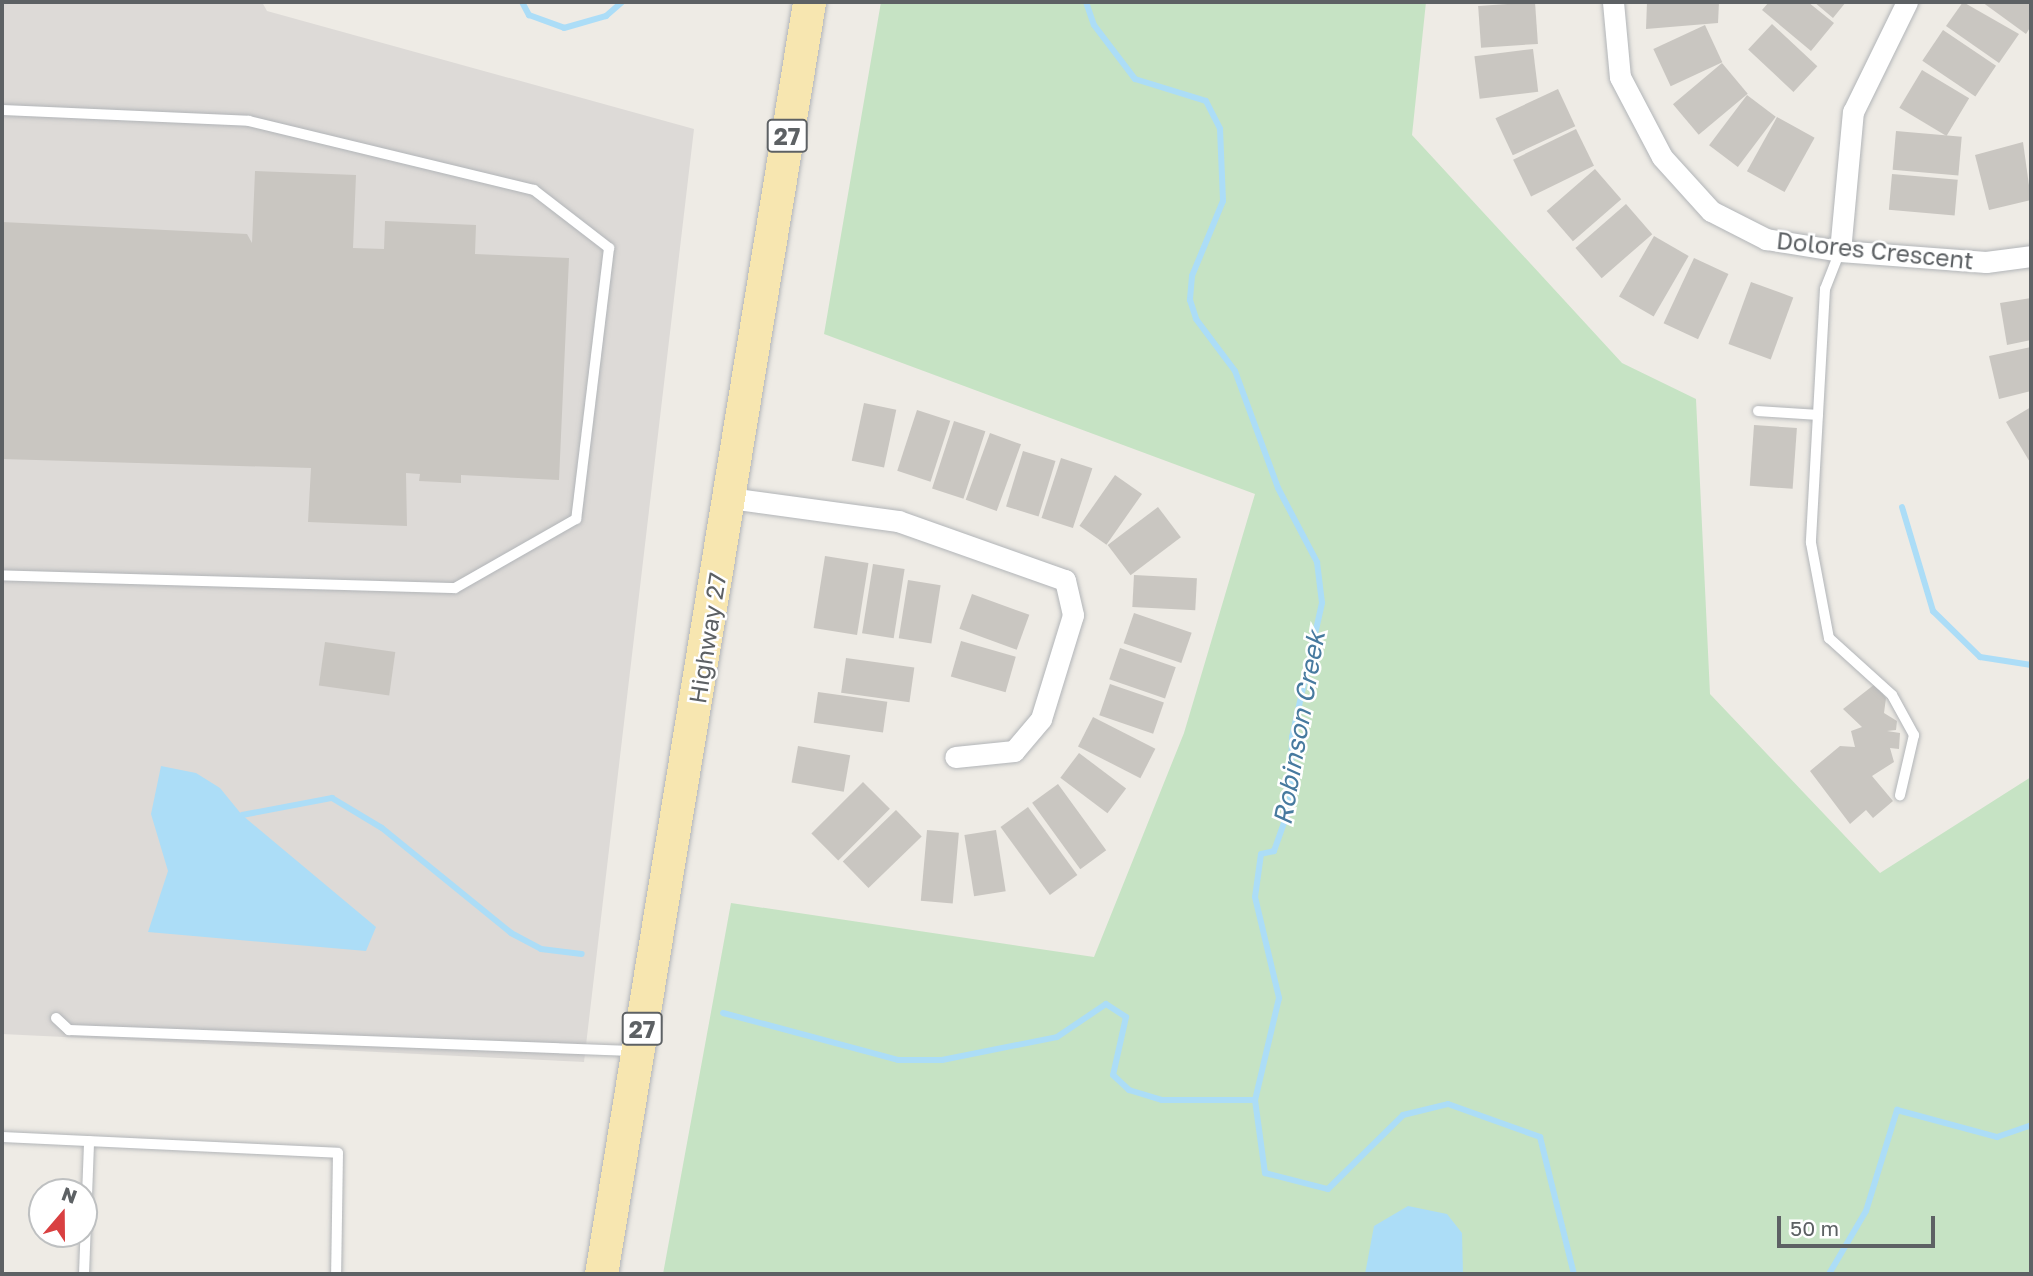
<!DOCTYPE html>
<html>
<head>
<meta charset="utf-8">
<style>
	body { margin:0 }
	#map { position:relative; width:2033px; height:1276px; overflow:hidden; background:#eeebe5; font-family:"Golos Text",sans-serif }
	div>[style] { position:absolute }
	.industrial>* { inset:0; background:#dddad7 }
	.green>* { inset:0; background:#c6e3c4 }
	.water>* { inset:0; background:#acddf7 }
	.stream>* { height:6px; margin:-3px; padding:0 3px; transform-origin:3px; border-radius:3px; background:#acddf7 }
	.building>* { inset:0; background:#c9c6c1; transform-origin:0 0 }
	.roads { filter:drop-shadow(0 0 2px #b2b5b8) drop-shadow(0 0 2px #b2b5b8) }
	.service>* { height:10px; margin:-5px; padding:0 5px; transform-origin:5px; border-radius:5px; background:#fff }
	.minor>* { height:21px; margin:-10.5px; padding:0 10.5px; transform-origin:10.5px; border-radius:10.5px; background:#fff }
	.primary>* { height:33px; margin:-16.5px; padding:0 16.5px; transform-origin:16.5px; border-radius:16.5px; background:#f7e6b0 }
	span { translate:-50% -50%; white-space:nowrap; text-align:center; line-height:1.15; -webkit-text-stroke:5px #fff; paint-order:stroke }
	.shield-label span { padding:2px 5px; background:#fff; border:2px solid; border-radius:5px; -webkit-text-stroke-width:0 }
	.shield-label { font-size:23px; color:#5d6164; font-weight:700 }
	.street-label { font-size:24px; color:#5d6164 }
	.water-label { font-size:26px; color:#477a9f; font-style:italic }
	.frame { position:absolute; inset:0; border:4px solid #5d6164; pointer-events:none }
	.north { position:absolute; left:28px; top:1178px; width:70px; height:70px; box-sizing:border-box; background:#fff; border:2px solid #bec0c1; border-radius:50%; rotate:20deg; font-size:19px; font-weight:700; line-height:28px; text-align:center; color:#5d6164 }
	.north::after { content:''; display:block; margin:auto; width:24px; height:32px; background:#d94041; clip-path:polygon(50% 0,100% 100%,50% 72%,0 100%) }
	.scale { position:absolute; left:1777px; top:1216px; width:158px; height:32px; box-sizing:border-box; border:4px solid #5d6164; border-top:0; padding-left:9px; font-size:21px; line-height:24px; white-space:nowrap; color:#5d6164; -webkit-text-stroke:5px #fff; paint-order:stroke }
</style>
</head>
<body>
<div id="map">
	<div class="industrial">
		<div style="clip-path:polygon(2px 2px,262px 2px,267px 11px,694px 129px,584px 1062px,2px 1034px)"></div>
	</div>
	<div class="green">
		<div style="clip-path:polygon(881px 2px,1426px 2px,1412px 135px,1622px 363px,1696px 399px,1710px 694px,1880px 873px,2031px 777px,2031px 1274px,663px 1274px,731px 903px,1094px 957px,1184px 733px,1255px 494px,824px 334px)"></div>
	</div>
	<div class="water">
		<div style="clip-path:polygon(161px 766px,196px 773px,220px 788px,242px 815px,376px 927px,366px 951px,148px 932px,168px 871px,151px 814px)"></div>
		<div style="clip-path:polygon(1408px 1206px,1447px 1214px,1462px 1233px,1463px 1274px,1365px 1274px,1374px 1226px)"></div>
	</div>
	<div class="stream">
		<div style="left:522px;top:2px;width:15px;rotate:62deg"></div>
		<div style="left:529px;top:15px;width:37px;rotate:20deg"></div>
		<div style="left:564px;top:28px;width:44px;rotate:-15.9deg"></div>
		<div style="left:606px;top:16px;width:21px;rotate:-41deg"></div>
		<div style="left:1086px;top:2px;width:24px;rotate:71deg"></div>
		<div style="left:1094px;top:25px;width:68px;rotate:52.8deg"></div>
		<div style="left:1135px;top:79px;width:74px;rotate:17.2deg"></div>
		<div style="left:1206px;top:101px;width:31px;rotate:63deg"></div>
		<div style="left:1220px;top:129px;width:72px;rotate:87.6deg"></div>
		<div style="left:1223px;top:201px;width:81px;rotate:112.5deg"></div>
		<div style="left:1192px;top:276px;width:24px;rotate:95deg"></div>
		<div style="left:1190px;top:300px;width:20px;rotate:72deg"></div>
		<div style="left:1196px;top:319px;width:65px;rotate:53.1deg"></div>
		<div style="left:1235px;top:371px;width:125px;rotate:69.8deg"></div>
		<div style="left:1278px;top:488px;width:84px;rotate:62.2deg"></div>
		<div style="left:1317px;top:562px;width:41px;rotate:83deg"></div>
		<div style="left:1322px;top:603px;width:137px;rotate:102.6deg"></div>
		<div style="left:1292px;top:737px;width:69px;rotate:91.7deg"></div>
		<div style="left:1290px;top:806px;width:48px;rotate:109.6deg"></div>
		<div style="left:1274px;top:851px;width:13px;rotate:167deg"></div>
		<div style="left:1261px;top:854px;width:43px;rotate:97.9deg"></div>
		<div style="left:1255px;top:897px;width:104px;rotate:76.6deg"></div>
		<div style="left:1279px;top:998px;width:105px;rotate:103.2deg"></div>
		<div style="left:1255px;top:1100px;width:74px;rotate:82.2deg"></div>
		<div style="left:1265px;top:1173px;width:65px;rotate:14.3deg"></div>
		<div style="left:1328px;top:1189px;width:105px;rotate:-44.6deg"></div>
		<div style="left:1403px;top:1115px;width:46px;rotate:-13.7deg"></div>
		<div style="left:1448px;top:1104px;width:98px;rotate:19.7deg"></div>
		<div style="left:1540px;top:1137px;width:141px;rotate:76.1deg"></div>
		<div style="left:1902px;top:507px;width:109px;rotate:73.4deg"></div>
		<div style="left:1933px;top:611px;width:66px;rotate:44.4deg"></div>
		<div style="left:1980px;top:657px;width:52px;rotate:8.9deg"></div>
		<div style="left:242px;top:815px;width:92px;rotate:-10.7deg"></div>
		<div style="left:332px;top:798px;width:58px;rotate:31deg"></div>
		<div style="left:382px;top:828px;width:166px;rotate:39.1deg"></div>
		<div style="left:511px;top:933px;width:34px;rotate:28deg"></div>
		<div style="left:541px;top:949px;width:41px;rotate:7deg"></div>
		<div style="left:723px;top:1013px;width:181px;rotate:15deg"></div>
		<div style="left:898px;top:1060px;width:44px"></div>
		<div style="left:942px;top:1060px;width:117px;rotate:-11.3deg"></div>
		<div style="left:1057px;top:1037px;width:59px;rotate:-34deg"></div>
		<div style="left:1106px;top:1004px;width:24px;rotate:33deg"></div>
		<div style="left:1126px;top:1017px;width:59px;rotate:102.6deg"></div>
		<div style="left:1113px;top:1075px;width:22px;rotate:43deg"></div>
		<div style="left:1129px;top:1090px;width:34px;rotate:17deg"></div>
		<div style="left:1162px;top:1100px;width:93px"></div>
		<div style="left:1829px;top:1274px;width:73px;rotate:-59.6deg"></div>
		<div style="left:1866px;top:1211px;width:106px;rotate:-72.9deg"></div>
		<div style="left:1897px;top:1110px;width:104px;rotate:15.1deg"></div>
		<div style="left:1997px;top:1137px;width:36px;rotate:-19deg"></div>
	</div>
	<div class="building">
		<div style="left:1535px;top:2px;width:42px;height:57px;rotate:86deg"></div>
		<div style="clip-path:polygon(1647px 2px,1719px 2px,1718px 23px,1646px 29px)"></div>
		<div style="clip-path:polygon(1769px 2px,1808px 2px,1834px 23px,1811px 51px,1762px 10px)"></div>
		<div style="clip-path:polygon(1814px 2px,1846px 2px,1833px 18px)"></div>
		<div style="clip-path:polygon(1963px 2px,2019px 34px,1999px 63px,1946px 26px)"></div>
		<div style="clip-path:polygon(1982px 2px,2031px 2px,2031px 26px,2026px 34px)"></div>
		<div style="left:1772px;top:24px;width:62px;height:35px;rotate:43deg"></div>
		<div style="left:1705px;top:25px;width:41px;height:57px;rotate:65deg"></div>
		<div style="left:1943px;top:30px;width:64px;height:37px;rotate:34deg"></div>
		<div style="left:1533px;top:49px;width:43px;height:59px;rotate:83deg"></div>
		<div style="left:1722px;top:63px;width:40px;height:64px;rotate:50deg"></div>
		<div style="left:1922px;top:70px;width:55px;height:44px;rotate:31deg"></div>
		<div style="left:1558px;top:89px;width:41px;height:69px;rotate:65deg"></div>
		<div style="left:1747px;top:95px;width:36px;height:63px;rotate:37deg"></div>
		<div style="left:1777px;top:117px;width:43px;height:62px;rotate:29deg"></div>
		<div style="left:1576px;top:129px;width:41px;height:70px;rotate:64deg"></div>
		<div style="left:1896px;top:131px;width:66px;height:39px;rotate:5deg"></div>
		<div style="clip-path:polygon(2023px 142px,2031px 200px,1989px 210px,1975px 155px)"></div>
		<div style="left:1595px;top:169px;width:40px;height:64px;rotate:49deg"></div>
		<div style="clip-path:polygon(255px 171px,356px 175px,353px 248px,384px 249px,385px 221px,476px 225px,475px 254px,569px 258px,559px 480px,461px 475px,461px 483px,419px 481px,420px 474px,406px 473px,407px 526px,308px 522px,311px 468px,2px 459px,2px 222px,247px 234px,252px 243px)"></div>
		<div style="left:1892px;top:174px;width:66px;height:36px;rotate:5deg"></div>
		<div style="left:1626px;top:204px;width:40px;height:67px;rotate:49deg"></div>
		<div style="left:1654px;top:236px;width:40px;height:70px;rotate:30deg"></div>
		<div style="left:1694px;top:258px;width:38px;height:72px;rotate:25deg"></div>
		<div style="left:1751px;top:282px;width:45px;height:66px;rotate:20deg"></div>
		<div style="clip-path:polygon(2031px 298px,2031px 340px,2007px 345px,2000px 303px)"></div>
		<div style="clip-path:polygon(2031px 347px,2031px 391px,1999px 399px,1989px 356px)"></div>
		<div style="left:864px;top:403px;width:33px;height:59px;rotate:12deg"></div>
		<div style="clip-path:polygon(2031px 407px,2031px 464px,2006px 422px)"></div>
		<div style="left:917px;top:410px;width:35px;height:64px;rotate:18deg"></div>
		<div style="left:954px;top:421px;width:33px;height:71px;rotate:18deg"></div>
		<div style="left:1754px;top:425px;width:43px;height:61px;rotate:4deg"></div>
		<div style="left:990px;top:433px;width:33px;height:71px;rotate:20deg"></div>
		<div style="left:1023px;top:451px;width:34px;height:58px;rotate:17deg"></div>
		<div style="left:1061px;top:458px;width:33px;height:63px;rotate:18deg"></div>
		<div style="left:1115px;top:475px;width:33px;height:62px;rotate:35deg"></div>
		<div style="left:1158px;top:507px;width:38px;height:63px;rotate:53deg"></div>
		<div style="left:825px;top:556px;width:44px;height:73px;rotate:9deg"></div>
		<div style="left:873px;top:564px;width:32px;height:70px;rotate:9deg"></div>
		<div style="left:1134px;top:575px;width:63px;height:32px;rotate:3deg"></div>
		<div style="left:908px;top:580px;width:33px;height:59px;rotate:9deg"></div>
		<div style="left:972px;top:594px;width:61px;height:37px;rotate:20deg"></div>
		<div style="left:1134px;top:613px;width:61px;height:32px;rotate:19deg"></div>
		<div style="left:961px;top:641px;width:57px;height:37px;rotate:16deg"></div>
		<div style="left:325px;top:642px;width:71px;height:44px;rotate:8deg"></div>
		<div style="left:1120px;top:648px;width:59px;height:33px;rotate:19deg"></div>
		<div style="left:846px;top:658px;width:69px;height:35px;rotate:8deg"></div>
		<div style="left:1110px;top:684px;width:57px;height:33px;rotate:19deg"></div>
		<div style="clip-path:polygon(1875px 684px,1886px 698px,1884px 713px,1897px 721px,1896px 730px,1887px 731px,1900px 733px,1899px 749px,1890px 748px,1894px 762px,1872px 776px,1893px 801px,1873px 818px,1866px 810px,1850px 824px,1810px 771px,1840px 746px,1855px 747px,1851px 731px,1862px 727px,1843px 709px)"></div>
		<div style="left:818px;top:692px;width:70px;height:31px;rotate:8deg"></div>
		<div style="left:1093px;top:717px;width:70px;height:33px;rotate:27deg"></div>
		<div style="left:798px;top:746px;width:53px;height:37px;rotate:10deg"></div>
		<div style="left:1079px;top:753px;width:59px;height:31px;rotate:37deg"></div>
		<div style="left:863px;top:782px;width:38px;height:73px;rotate:45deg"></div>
		<div style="left:1058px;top:784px;width:82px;height:32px;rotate:54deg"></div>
		<div style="left:1028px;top:807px;width:84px;height:34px;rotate:54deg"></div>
		<div style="left:896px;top:810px;width:37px;height:74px;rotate:46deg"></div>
		<div style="left:927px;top:830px;width:32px;height:71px;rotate:5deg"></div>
		<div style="left:996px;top:830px;width:62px;height:32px;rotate:81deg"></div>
	</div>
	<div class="roads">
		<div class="service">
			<div style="left:2px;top:110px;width:247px;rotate:2.5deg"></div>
			<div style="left:249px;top:121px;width:293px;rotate:13.6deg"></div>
			<div style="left:534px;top:190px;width:95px;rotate:37.7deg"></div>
			<div style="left:609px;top:248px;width:273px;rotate:96.9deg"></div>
			<div style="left:576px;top:519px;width:139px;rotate:150.3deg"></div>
			<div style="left:455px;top:588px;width:453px;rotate:-178.4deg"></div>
			<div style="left:1840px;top:251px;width:41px;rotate:111.5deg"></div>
			<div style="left:1825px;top:289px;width:254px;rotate:93.2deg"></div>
			<div style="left:1811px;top:543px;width:97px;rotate:79.3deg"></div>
			<div style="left:1829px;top:638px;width:85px;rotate:42.1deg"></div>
			<div style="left:1892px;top:695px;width:46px;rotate:61.2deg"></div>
			<div style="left:1914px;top:735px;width:62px;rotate:103.1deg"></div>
			<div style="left:1758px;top:411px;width:60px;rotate:3.8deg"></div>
			<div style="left:56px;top:1018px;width:18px;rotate:43deg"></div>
			<div style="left:69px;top:1030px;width:563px;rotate:2.14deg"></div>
			<div style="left:2px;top:1137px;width:336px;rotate:2.7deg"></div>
			<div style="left:338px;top:1153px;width:121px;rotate:90.9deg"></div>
			<div style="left:84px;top:1274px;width:133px;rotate:-87.8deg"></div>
		</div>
		<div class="minor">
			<div style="left:1613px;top:2px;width:75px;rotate:84.7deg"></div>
			<div style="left:1620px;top:77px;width:90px;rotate:62.3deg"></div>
			<div style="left:1662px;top:157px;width:73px;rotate:47.8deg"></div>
			<div style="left:1711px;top:211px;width:62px;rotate:27deg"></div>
			<div style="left:1766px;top:239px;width:75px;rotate:9.2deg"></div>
			<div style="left:1840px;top:251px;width:146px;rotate:4.3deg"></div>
			<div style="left:1986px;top:262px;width:45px;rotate:-7.6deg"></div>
			<div style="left:1840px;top:251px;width:140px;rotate:-84.7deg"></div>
			<div style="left:1853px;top:112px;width:123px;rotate:-63.9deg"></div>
			<div style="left:730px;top:498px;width:170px;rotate:7.8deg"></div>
			<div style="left:898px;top:521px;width:177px;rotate:19.5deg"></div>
			<div style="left:1065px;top:580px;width:36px;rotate:77deg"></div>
			<div style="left:1073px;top:615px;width:109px;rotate:107.1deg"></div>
			<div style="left:1041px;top:719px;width:42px;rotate:130.2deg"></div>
			<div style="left:1014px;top:751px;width:59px;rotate:174.2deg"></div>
		</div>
		<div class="primary">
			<div style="left:601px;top:1274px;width:1289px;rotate:-80.71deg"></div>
		</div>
	</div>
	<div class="shield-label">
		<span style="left:787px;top:136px">27</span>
		<span style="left:642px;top:1029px">27</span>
	</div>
	<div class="street-label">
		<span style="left:1875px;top:250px;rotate:6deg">Dolores Crescent</span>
		<span style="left:707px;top:638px;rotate:-81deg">Highway 27</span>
	</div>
	<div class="water-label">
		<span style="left:1299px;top:728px;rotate:-80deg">Robinson Creek</span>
	</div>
	<div class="frame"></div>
	<div class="north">N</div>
	<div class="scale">50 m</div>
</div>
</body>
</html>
